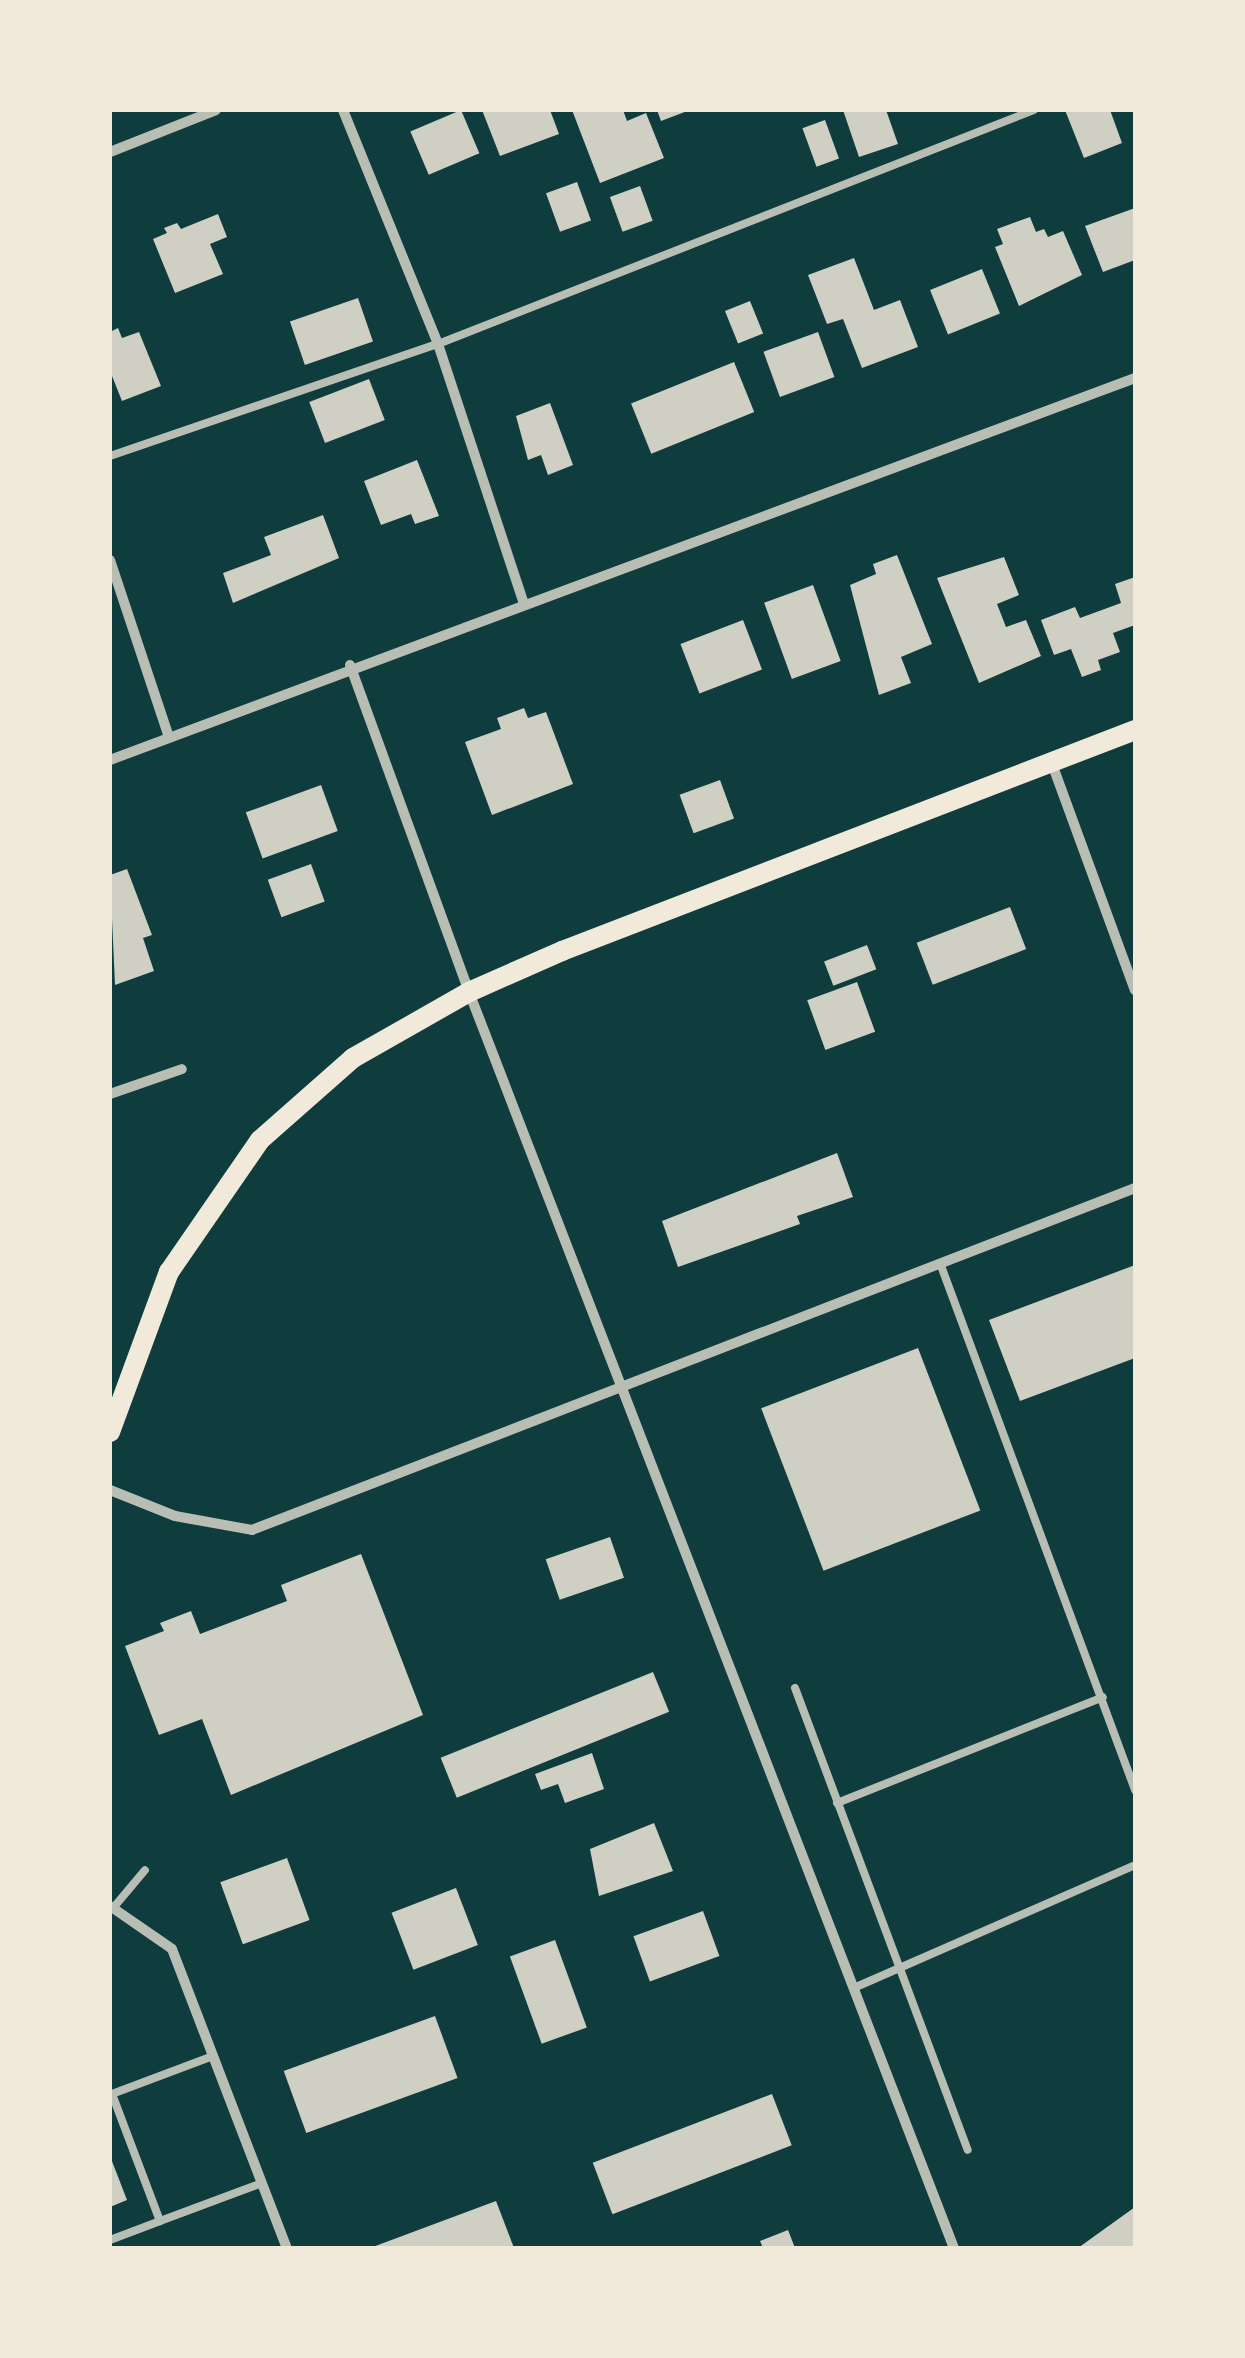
<!DOCTYPE html>
<html>
<head>
<meta charset="utf-8">
<style>
	body { margin:0 }
	#map { position:relative; width:1245px; height:2358px; overflow:hidden; background:#0f3d3e; font-family:Arial,sans-serif }
	div>[style] { position:absolute }
	.building>* { inset:0; background:#cfcfc3; transform-origin:0 0 }
	.service>* { height:8px; margin:-4px; padding:0 4px; transform-origin:4px; border-radius:4px; background:#b8beb3 }
	.minor>* { height:10px; margin:-5px; padding:0 5px; transform-origin:5px; border-radius:5px; background:#b8beb3 }
	.secondary>* { height:20px; margin:-10px; padding:0 10px; transform-origin:10px; border-radius:10px; background:#f1e9da }
	span { translate:-50% -50%; white-space:nowrap; text-align:center; line-height:1.15; -webkit-text-stroke:9px #f1e9da; paint-order:stroke }
	.frame { position:absolute; inset:0; border:112px solid #f1e9da; pointer-events:none }
</style>
</head>
<body>
<div id="map">
	<div class="building">
		<div style="left:461px;top:110px;width:47px;height:55px;rotate:67deg"></div>
		<div style="clip-path:polygon(482px 110px,550px 110px,559px 134px,500px 156px)"></div>
		<div style="clip-path:polygon(572px 110px,623px 110px,627px 121px,646px 113px,664px 158px,600px 183px)"></div>
		<div style="clip-path:polygon(657px 110px,690px 110px,661px 121px)"></div>
		<div style="clip-path:polygon(843px 110px,886px 110px,898px 144px,859px 157px)"></div>
		<div style="clip-path:polygon(1065px 110px,1110px 110px,1122px 143px,1084px 158px)"></div>
		<div style="left:825px;top:120px;width:41px;height:24px;rotate:70deg"></div>
		<div style="left:577px;top:182px;width:41px;height:33px;rotate:70deg"></div>
		<div style="left:640px;top:186px;width:37px;height:32px;rotate:70deg"></div>
		<div style="clip-path:polygon(1135px 208px,1135px 260px,1103px 272px,1085px 226px)"></div>
		<div style="clip-path:polygon(218px 214px,227px 237px,210px 244px,223px 274px,175px 293px,153px 239px,167px 233px,164px 228px,177px 223px,181px 229px)"></div>
		<div style="clip-path:polygon(1030px 217px,1036px 232px,1044px 229px,1048px 237px,1063px 231px,1082px 275px,1019px 306px,995px 247px,1003px 244px,997px 229px)"></div>
		<div style="clip-path:polygon(854px 258px,874px 310px,900px 300px,918px 347px,862px 368px,843px 319px,827px 324px,808px 275px)"></div>
		<div style="left:982px;top:269px;width:48px;height:56px;rotate:68deg"></div>
		<div style="left:358px;top:298px;width:46px;height:72px;rotate:71deg"></div>
		<div style="left:750px;top:301px;width:35px;height:27px;rotate:68deg"></div>
		<div style="clip-path:polygon(118px 328px,122px 338px,139px 332px,161px 386px,122px 401px,110px 371px,110px 332px)"></div>
		<div style="left:818px;top:332px;width:48px;height:58px;rotate:70deg"></div>
		<div style="left:734px;top:362px;width:54px;height:111px;rotate:68deg"></div>
		<div style="left:369px;top:379px;width:44px;height:64px;rotate:69deg"></div>
		<div style="clip-path:polygon(550px 403px,573px 465px,548px 475px,541px 455px,528px 460px,516px 416px)"></div>
		<div style="clip-path:polygon(417px 460px,439px 516px,415px 524px,411px 514px,381px 525px,364px 481px)"></div>
		<div style="clip-path:polygon(323px 515px,339px 558px,233px 603px,223px 573px,271px 555px,264px 537px)"></div>
		<div style="clip-path:polygon(897px 555px,932px 644px,901px 657px,911px 683px,879px 695px,850px 585px,876px 574px,873px 564px)"></div>
		<div style="clip-path:polygon(1004px 557px,1019px 595px,997px 604px,1006px 627px,1026px 620px,1041px 656px,979px 683px,937px 578px)"></div>
		<div style="clip-path:polygon(1135px 577px,1135px 625px,1113px 633px,1120px 652px,1098px 660px,1101px 670px,1082px 677px,1071px 649px,1054px 655px,1041px 620px,1075px 607px,1080px 618px,1121px 603px,1115px 584px)"></div>
		<div style="left:813px;top:585px;width:81px;height:52px;rotate:70deg"></div>
		<div style="left:743px;top:620px;width:53px;height:67px;rotate:69deg"></div>
		<div style="clip-path:polygon(524px 708px,528px 718px,546px 712px,573px 784px,492px 815px,465px 742px,501px 729px,497px 718px)"></div>
		<div style="left:720px;top:780px;width:41px;height:43px;rotate:70deg"></div>
		<div style="left:321px;top:785px;width:49px;height:80px;rotate:70deg"></div>
		<div style="left:311px;top:864px;width:40px;height:46px;rotate:70deg"></div>
		<div style="clip-path:polygon(127px 869px,152px 935px,143px 938px,154px 971px,115px 985px,110px 875px)"></div>
		<div style="left:1010px;top:907px;width:45px;height:100px;rotate:69deg"></div>
		<div style="left:867px;top:945px;width:26px;height:46px;rotate:69deg"></div>
		<div style="left:857px;top:982px;width:53px;height:53px;rotate:70deg"></div>
		<div style="clip-path:polygon(837px 1153px,853px 1197px,797px 1216px,800px 1224px,678px 1267px,662px 1221px)"></div>
		<div style="clip-path:polygon(1135px 1265px,1135px 1358px,1020px 1401px,989px 1320px)"></div>
		<div style="left:918px;top:1348px;width:174px;height:168px;rotate:69deg"></div>
		<div style="left:610px;top:1537px;width:43px;height:68px;rotate:71deg"></div>
		<div style="clip-path:polygon(361px 1554px,423px 1715px,231px 1795px,202px 1719px,159px 1735px,125px 1646px,164px 1631px,160px 1623px,191px 1611px,200px 1634px,287px 1601px,281px 1585px)"></div>
		<div style="left:653px;top:1672px;width:43px;height:229px;rotate:68deg"></div>
		<div style="clip-path:polygon(592px 1753px,604px 1789px,565px 1803px,558px 1784px,541px 1790px,535px 1774px)"></div>
		<div style="clip-path:polygon(654px 1823px,673px 1871px,599px 1896px,590px 1849px)"></div>
		<div style="left:287px;top:1858px;width:66px;height:71px;rotate:70deg"></div>
		<div style="left:456px;top:1888px;width:61px;height:69px;rotate:69deg"></div>
		<div style="left:703px;top:1911px;width:48px;height:74px;rotate:70deg"></div>
		<div style="left:555px;top:1940px;width:93px;height:48px;rotate:70deg"></div>
		<div style="left:435px;top:2016px;width:66px;height:161px;rotate:70deg"></div>
		<div style="left:772px;top:2094px;width:55px;height:192px;rotate:69deg"></div>
		<div style="clip-path:polygon(110px 2156px,127px 2200px,110px 2207px)"></div>
		<div style="clip-path:polygon(496px 2201px,514px 2248px,370px 2248px)"></div>
		<div style="clip-path:polygon(1135px 2207px,1135px 2248px,1078px 2248px)"></div>
		<div style="clip-path:polygon(788px 2230px,795px 2248px,763px 2248px,760px 2241px)"></div>
	</div>
	<div class="service">
		<div style="left:110px;top:456px;width:347px;rotate:-18.9deg"></div>
		<div style="left:438px;top:344px;width:640px;rotate:-21.44deg"></div>
		<div style="left:940px;top:1263px;width:562px;rotate:69.69deg"></div>
		<div style="left:795px;top:1688px;width:493px;rotate:69.5deg"></div>
		<div style="left:837px;top:1803px;width:286px;rotate:-21.7deg"></div>
		<div style="left:114px;top:1907px;width:48px;rotate:-50deg"></div>
		<div style="left:856px;top:1987px;width:305px;rotate:-23.6deg"></div>
		<div style="left:213px;top:2056px;width:108px;rotate:159.4deg"></div>
		<div style="left:112px;top:2094px;width:136px;rotate:69.3deg"></div>
		<div style="left:160px;top:2221px;width:109px;rotate:-20.4deg"></div>
		<div style="left:110px;top:2240px;width:53px;rotate:-20.8deg"></div>
	</div>
	<div class="minor">
		<div style="left:343px;top:110px;width:253px;rotate:67.9deg"></div>
		<div style="left:438px;top:344px;width:271px;rotate:71.7deg"></div>
		<div style="left:110px;top:152px;width:114px;rotate:-21.6deg"></div>
		<div style="left:110px;top:560px;width:187px;rotate:71.6deg"></div>
		<div style="left:350px;top:665px;width:348px;rotate:70deg"></div>
		<div style="left:469px;top:992px;width:1346px;rotate:68.89deg"></div>
		<div style="left:110px;top:760px;width:1094px;rotate:-20.44deg"></div>
		<div style="left:1051px;top:761px;width:244px;rotate:69.9deg"></div>
		<div style="left:110px;top:1094px;width:76px;rotate:-19.1deg"></div>
		<div style="left:110px;top:1490px;width:70px;rotate:21.8deg"></div>
		<div style="left:175px;top:1516px;width:78px;rotate:10.3deg"></div>
		<div style="left:252px;top:1530px;width:947px;rotate:-21.17deg"></div>
		<div style="left:110px;top:1906px;width:75px;rotate:34.7deg"></div>
		<div style="left:172px;top:1949px;width:320px;rotate:69deg"></div>
	</div>
	<div class="secondary">
		<div style="left:110px;top:1432px;width:171px;rotate:-69.8deg"></div>
		<div style="left:169px;top:1272px;width:160px;rotate:-55.4deg"></div>
		<div style="left:260px;top:1140px;width:124px;rotate:-41.4deg"></div>
		<div style="left:353px;top:1058px;width:133px;rotate:-29.6deg"></div>
		<div style="left:469px;top:992px;width:102px;rotate:-23.8deg"></div>
		<div style="left:562px;top:951px;width:614px;rotate:-21.09deg"></div>
	</div>
	<div class="frame"></div>
</div>
</body>
</html>
